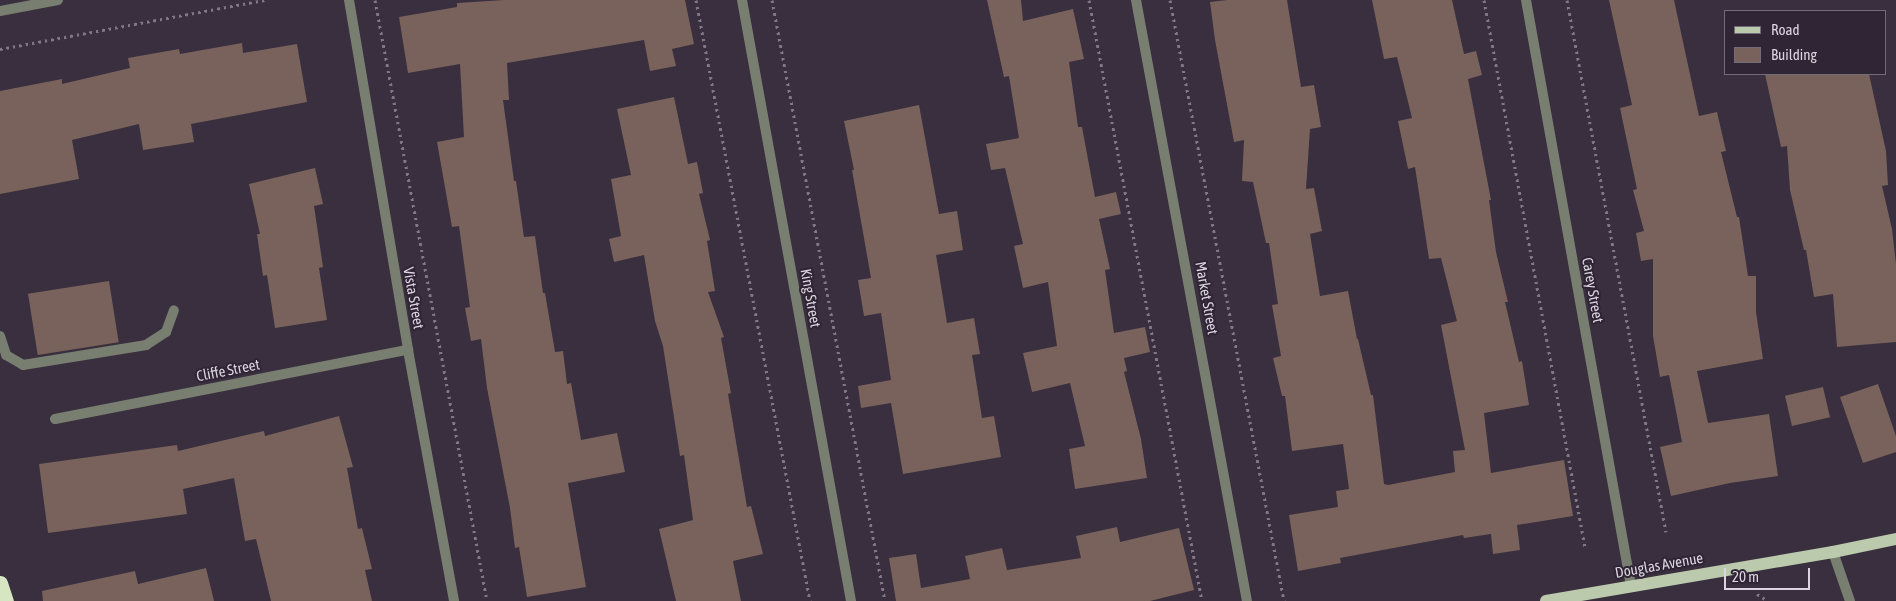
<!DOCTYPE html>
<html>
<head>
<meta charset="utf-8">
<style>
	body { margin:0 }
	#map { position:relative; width:1896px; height:601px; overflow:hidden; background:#392f3e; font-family:"Asap Condensed",sans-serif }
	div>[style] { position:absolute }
	.building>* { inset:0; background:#78625b; transform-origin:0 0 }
	.path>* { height:3px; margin-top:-1.5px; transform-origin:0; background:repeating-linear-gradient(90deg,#817885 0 2.5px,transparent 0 6.5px) }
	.lane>* { height:10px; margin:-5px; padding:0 5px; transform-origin:5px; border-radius:5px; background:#787e70 }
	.street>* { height:10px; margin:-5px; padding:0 5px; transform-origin:5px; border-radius:5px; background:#787e70 }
	.primary>* { height:12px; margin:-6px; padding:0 6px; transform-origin:6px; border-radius:6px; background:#bbc9ac }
	.highway>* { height:15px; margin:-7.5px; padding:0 7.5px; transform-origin:7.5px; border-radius:7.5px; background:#d6e6c3 }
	span { translate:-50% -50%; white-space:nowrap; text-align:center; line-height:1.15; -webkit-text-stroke:4px #2f2534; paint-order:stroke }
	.street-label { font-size:15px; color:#dcd5e0 }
	.legend { position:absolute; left:1724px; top:10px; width:162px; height:65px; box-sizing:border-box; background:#2f2534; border:1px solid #746b79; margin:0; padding:6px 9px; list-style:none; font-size:15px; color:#dcd5e0 }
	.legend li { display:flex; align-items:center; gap:10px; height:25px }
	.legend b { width:25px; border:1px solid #746b79 }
	.scale { position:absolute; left:1724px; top:568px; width:86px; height:22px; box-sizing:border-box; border:2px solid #dcd5e0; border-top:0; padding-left:6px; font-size:15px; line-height:18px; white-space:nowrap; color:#dcd5e0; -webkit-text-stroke:4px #2f2534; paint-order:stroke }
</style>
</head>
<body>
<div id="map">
	<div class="building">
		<div style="clip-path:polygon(504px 0,685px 0,694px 44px,672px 49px,676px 66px,650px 71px,644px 40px,507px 63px,509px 100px,503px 100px,514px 181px,516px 181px,524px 237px,535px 236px,543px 293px,545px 293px,555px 352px,563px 351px,567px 384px,571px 383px,581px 440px,617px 433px,625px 472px,568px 483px,586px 587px,527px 597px,519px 547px,515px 548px,510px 508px,487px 388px,481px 339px,471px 341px,465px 308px,470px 307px,459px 226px,452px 227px,437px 142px,464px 137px,460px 64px,408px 73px,399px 17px,457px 7px,457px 3px)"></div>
		<div style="clip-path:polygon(987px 0,1021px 0,1023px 21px,1073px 9px,1084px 59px,1069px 62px,1078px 127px,1082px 127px,1095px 197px,1116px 192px,1121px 214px,1099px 219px,1110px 269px,1105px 270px,1114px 333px,1145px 327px,1150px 352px,1124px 358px,1127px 371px,1124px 372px,1141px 439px,1147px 478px,1075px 489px,1069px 449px,1085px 446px,1070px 383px,1032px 392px,1023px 353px,1057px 346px,1048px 282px,1023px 288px,1014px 246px,1023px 244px,1005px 168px,991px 170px,986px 144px,1019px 138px,1009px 76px,1004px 77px)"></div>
		<div style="clip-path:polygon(1227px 0,1287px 0,1301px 87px,1314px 85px,1321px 127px,1310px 129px,1306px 189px,1314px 188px,1322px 231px,1310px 234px,1320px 296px,1348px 291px,1357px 339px,1358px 339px,1371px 395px,1373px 395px,1384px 484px,1388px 485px,1455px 472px,1453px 451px,1465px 450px,1441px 325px,1457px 321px,1441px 258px,1429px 259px,1415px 167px,1408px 169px,1398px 121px,1412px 118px,1397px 57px,1384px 59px,1372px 0,1452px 0,1464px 54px,1476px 51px,1482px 75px,1468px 79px,1491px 200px,1489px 200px,1496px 252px,1508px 302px,1505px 302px,1519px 362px,1522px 361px,1529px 405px,1484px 413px,1491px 473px,1564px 460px,1573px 516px,1517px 525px,1520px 550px,1493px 554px,1491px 534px,1464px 538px,1463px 535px,1340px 558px,1341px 563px,1298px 571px,1289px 515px,1338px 507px,1336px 491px,1349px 489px,1343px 444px,1292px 451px,1285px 396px,1282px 396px,1273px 358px,1281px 356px,1272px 305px,1278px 304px,1269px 243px,1266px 243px,1253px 182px,1242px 181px,1244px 140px,1234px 142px,1215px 40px,1210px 2px)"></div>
		<div style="clip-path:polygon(1609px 0,1674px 0,1699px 116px,1717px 112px,1726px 151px,1721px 152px,1737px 217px,1739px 217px,1748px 276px,1756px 276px,1756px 312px,1763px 359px,1697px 371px,1708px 423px,1769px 414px,1778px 476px,1730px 483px,1671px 496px,1660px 447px,1682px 442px,1669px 375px,1660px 377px,1653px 336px,1653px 259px,1641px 261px,1636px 233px,1644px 231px,1633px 190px,1637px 189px,1620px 108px,1632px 105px)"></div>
		<div style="clip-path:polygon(242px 43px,243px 53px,297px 44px,307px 102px,191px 124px,194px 142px,143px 150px,139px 124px,72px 140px,79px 179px,0 194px,0 91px,62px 79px,62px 84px,130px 68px,128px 58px,179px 49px,180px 54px)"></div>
		<div style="clip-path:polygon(1765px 74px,1869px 74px,1886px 151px,1888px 185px,1882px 186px,1892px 229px,1896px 264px,1896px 342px,1837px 347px,1833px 294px,1814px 297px,1806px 250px,1804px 250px,1790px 190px,1787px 146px,1781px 147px)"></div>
		<div style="clip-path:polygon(674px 97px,688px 164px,697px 162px,703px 193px,699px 194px,710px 240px,707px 241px,715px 291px,708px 292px,724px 337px,721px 338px,731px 393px,728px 394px,747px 507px,751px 506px,763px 554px,733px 561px,741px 601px,676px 601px,659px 529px,693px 520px,684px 455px,680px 456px,663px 346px,655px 321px,644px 255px,614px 262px,609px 239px,621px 236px,611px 179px,631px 175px,617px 109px)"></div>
		<div style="clip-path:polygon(919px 105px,939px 214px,957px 211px,963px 250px,936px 255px,947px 323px,974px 318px,980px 354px,972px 355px,982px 418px,994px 416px,1001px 457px,903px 474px,891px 403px,861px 408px,858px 386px,891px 380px,881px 313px,864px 316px,858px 280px,871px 278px,852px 170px,854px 170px,844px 121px)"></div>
		<div style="clip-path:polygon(315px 168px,323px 204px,314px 206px,323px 267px,319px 268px,327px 320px,275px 328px,267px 275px,263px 276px,257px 234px,260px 234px,249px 184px)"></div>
		<div style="left:109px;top:281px;width:62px;height:82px;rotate:81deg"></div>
		<div style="clip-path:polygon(1878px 384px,1896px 436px,1896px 452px,1863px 463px,1840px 397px)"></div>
		<div style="left:1823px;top:387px;width:31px;height:39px;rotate:77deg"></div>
		<div style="clip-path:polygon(339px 416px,353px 467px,347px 468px,358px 529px,362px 528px,372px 569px,365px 570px,372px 601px,271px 601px,256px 539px,245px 541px,234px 478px,183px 489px,187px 514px,48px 533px,39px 464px,177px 445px,178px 451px,264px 431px,265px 436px)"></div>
		<div style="clip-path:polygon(1117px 527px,1120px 542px,1179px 528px,1194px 590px,1150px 601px,896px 601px,889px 558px,916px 554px,921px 588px,970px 579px,965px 556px,1002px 548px,1007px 570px,1081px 558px,1076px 536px)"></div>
		<div style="clip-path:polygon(206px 568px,214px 601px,43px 601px,42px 591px,135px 571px,138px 584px)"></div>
	</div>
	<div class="path">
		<div style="left:375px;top:0;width:611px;rotate:79.44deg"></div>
		<div style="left:696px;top:0;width:612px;rotate:79.26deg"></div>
		<div style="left:772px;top:0;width:612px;rotate:79.35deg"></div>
		<div style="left:1089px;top:0;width:612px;rotate:79.35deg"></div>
		<div style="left:1170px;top:0;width:612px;rotate:79.26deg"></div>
		<div style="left:1484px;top:0;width:556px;rotate:79.54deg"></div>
		<div style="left:1567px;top:0;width:541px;rotate:79.46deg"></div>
		<div style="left:0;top:49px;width:269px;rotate:-10.5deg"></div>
		<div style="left:1757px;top:594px;width:13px;rotate:32deg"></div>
	</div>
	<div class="lane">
		<div style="left:0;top:336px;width:20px;rotate:72deg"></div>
		<div style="left:6px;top:355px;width:20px;rotate:30deg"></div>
		<div style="left:23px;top:365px;width:125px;rotate:-9.2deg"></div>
		<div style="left:146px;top:345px;width:24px;rotate:-33deg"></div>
		<div style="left:166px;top:332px;width:23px;rotate:-70deg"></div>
	</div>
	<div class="street">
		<div style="left:349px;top:0;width:355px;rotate:80.4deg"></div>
		<div style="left:408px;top:350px;width:255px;rotate:79.6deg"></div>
		<div style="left:742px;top:0;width:611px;rotate:79.72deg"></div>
		<div style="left:1136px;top:0;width:611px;rotate:79.54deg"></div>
		<div style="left:1526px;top:0;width:595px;rotate:79.84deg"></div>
		<div style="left:0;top:11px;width:59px;rotate:-10.7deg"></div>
		<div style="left:55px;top:419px;width:360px;rotate:-11.1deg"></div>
		<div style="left:1833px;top:552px;width:52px;rotate:70.9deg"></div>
	</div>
	<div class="primary">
		<div style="left:1546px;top:601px;width:291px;rotate:-9.7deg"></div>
		<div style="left:1833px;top:552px;width:64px;rotate:-11.7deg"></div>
	</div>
	<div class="highway">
		<div style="left:0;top:583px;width:19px;rotate:72deg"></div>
	</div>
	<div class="street-label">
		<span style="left:1593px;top:290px;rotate:80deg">Carey Street</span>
		<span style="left:414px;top:298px;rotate:80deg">Vista Street</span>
		<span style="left:811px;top:298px;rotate:80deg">King Street</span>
		<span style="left:1207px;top:298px;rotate:80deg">Market Street</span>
		<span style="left:228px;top:370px;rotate:-11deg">Cliffe Street</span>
		<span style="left:1659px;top:565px;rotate:-10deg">Douglas Avenue</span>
	</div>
	<ul class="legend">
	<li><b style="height:6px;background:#bbc9ac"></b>Road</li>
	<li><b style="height:14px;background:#78625b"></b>Building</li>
	</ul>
	<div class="scale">20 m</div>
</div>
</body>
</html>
